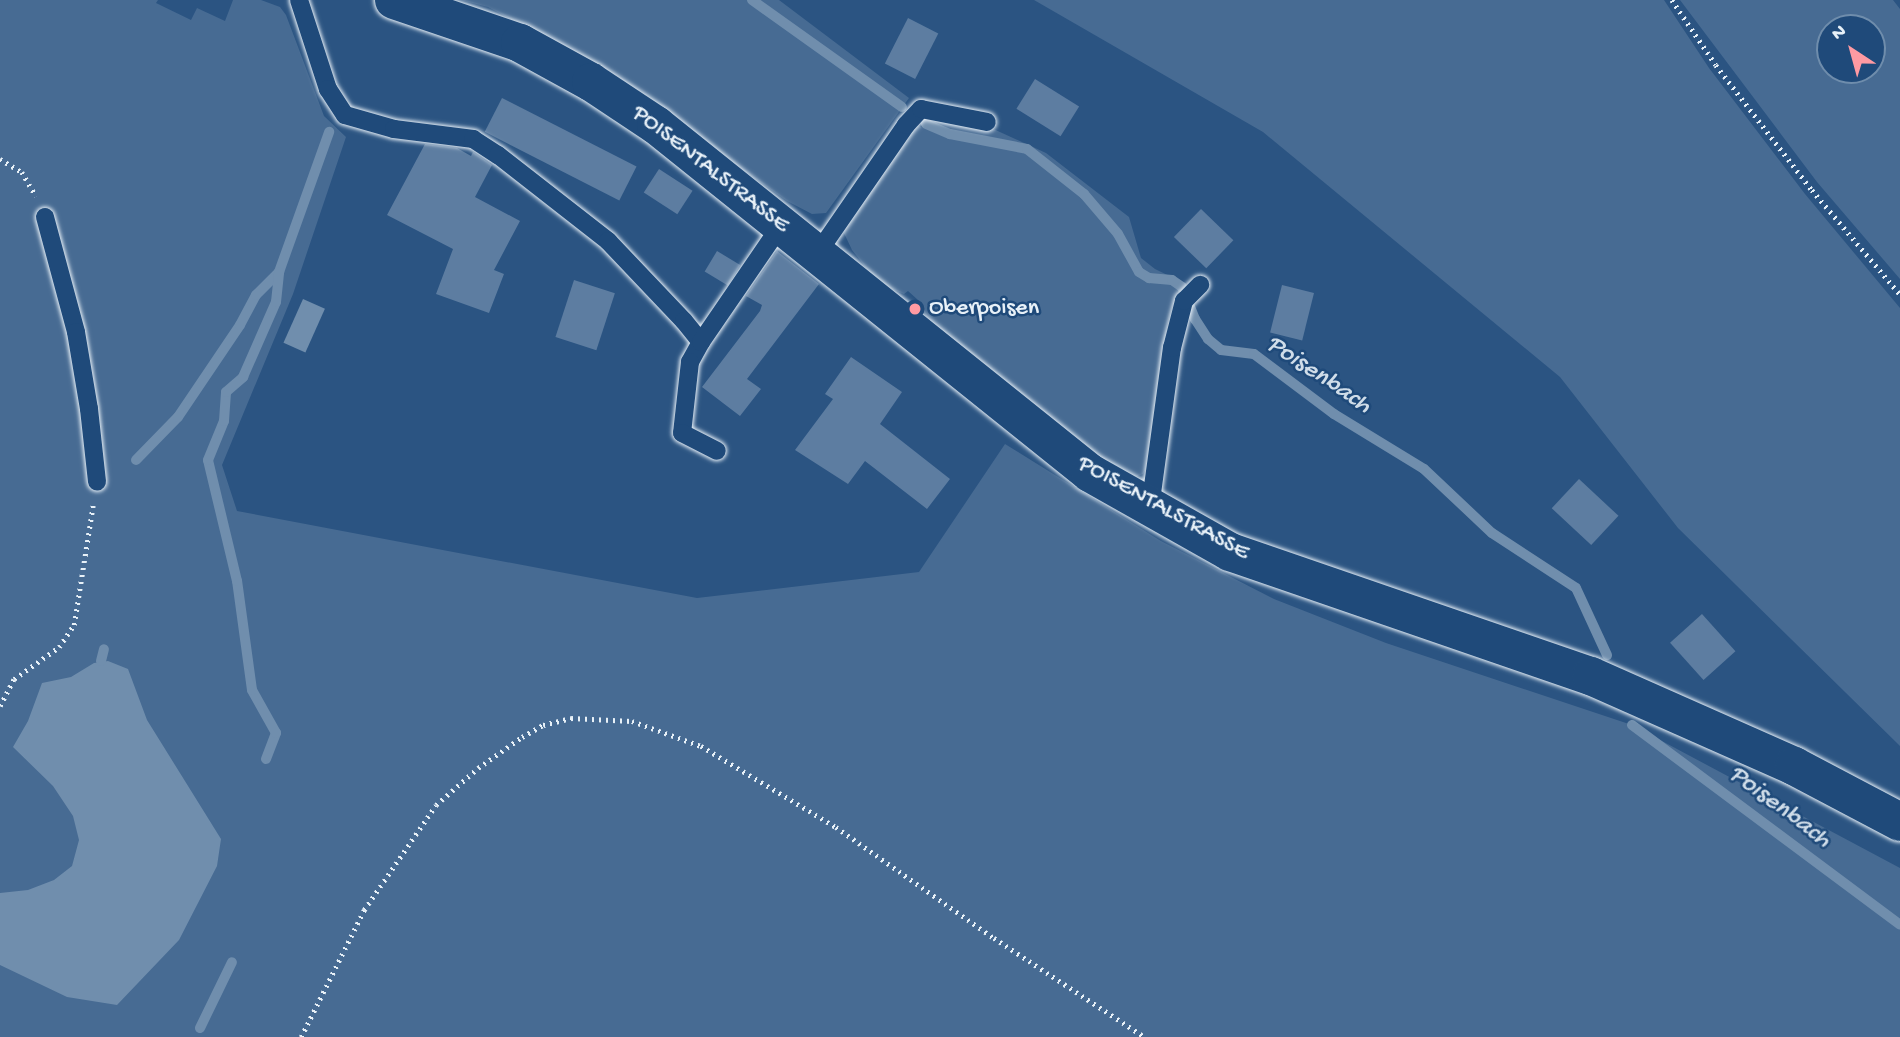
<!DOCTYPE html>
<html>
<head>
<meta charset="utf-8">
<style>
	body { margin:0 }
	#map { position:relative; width:1900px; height:1037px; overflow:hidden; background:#2b5482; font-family:"Gochi Hand",sans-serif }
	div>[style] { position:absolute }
	.green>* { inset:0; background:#476b93 }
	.water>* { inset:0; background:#708ead; transform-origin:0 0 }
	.stream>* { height:10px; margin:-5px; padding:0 5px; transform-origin:5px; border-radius:5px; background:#708ead }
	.building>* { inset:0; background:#5d7da1; transform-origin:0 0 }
	.path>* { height:4.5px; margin-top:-2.25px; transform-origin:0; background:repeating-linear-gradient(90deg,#e8f1f8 0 2px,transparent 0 7px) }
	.roads { filter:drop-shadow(0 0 2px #e8f1f8) drop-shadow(0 0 2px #e8f1f8) }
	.lane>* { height:18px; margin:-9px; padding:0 9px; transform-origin:9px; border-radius:9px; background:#1f4a7a }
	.secondary>* { height:38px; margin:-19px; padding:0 19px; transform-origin:19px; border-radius:19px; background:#1f4a7a }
	.dots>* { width:19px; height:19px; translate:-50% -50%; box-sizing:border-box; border:4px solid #1f4a7a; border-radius:50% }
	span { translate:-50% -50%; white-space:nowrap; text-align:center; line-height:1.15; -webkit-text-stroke:5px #1f4a7a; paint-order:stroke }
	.street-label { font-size:24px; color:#e8f1f8 }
	.poi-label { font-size:24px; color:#e8f1f8 }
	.left { translate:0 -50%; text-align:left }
	.water-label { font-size:26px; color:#d0dde9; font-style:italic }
	.north { position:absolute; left:1816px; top:14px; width:70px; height:70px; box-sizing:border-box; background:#1f4a7a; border:2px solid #6f8dac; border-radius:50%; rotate:324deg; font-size:19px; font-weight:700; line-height:28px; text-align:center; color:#e8f1f8 }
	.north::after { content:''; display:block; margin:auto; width:24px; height:32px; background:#ff9aa2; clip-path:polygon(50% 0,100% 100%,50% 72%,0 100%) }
</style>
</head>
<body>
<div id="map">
	<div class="green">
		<div style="clip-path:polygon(0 0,158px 0,156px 3px,191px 20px,197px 8px,225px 21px,233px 0,261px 0,280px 7px,286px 15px,324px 116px,346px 137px,293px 294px,222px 465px,237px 511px,697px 598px,919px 572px,1005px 444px,1161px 541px,1274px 599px,1386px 643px,1632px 725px,1900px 868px,1900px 1037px,0 1037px)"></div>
		<div style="clip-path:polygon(461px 0,779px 0,909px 98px,826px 213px,812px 214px,787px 201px,583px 57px,488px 7px)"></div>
		<div style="clip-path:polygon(1034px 0,1664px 0,1709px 68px,1805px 194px,1900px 308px,1900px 746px,1678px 528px,1560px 377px,1263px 132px)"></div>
		<div style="clip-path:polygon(evenodd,1680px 0,1893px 0,1900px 9px,1900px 279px,1817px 182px,1680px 0,1830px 28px,1872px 28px,1872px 70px,1830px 70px,1830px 28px)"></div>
		<div style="clip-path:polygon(931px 116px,989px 127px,1046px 153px,1129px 217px,1141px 258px,1155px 269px,1186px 284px,1172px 307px,1167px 325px,1149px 463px,1143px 474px,1135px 477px,1105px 461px,930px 323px,918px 300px,908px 291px,904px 294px,888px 287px,871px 274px,852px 250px,843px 231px,915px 124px,923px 128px)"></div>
	</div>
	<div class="water">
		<div style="left:303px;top:299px;width:24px;height:48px;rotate:24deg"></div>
		<div style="clip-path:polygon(108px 661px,128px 669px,147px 720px,221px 839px,217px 866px,179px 940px,117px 1005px,67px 997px,0 965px,0 893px,28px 890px,54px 880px,72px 866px,79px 840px,73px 816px,53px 786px,13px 747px,28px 721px,42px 683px,71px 677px,94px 663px)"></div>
	</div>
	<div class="stream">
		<div style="left:752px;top:0;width:184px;rotate:35.5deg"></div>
		<div style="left:926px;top:124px;width:26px;rotate:23deg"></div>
		<div style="left:950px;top:134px;width:78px;rotate:11deg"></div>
		<div style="left:1027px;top:149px;width:73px;rotate:38.3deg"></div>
		<div style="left:1084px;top:194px;width:52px;rotate:49.6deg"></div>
		<div style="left:1118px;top:234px;width:43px;rotate:61.1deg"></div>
		<div style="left:1139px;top:272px;width:12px;rotate:31deg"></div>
		<div style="left:1149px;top:278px;width:23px;rotate:5deg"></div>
		<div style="left:1172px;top:280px;width:12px;rotate:35deg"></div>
		<div style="left:1182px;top:287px;width:35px;rotate:68deg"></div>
		<div style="left:1195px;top:319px;width:24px;rotate:57deg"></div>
		<div style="left:1208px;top:339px;width:17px;rotate:40deg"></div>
		<div style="left:1221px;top:350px;width:33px;rotate:7deg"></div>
		<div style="left:1254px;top:354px;width:100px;rotate:36.9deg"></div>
		<div style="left:1334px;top:414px;width:105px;rotate:31.4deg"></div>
		<div style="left:1424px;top:469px;width:93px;rotate:43.3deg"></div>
		<div style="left:1492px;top:533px;width:100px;rotate:33.2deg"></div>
		<div style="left:1576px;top:588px;width:74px;rotate:65.2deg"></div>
		<div style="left:136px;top:460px;width:60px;rotate:-45.7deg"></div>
		<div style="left:178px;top:417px;width:111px;rotate:-56deg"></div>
		<div style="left:240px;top:325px;width:34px;rotate:-62deg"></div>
		<div style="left:256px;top:295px;width:33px;rotate:-45deg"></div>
		<div style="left:279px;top:272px;width:149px;rotate:-70.3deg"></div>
		<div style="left:101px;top:661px;width:12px;rotate:-76deg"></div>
		<div style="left:1632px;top:725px;width:334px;rotate:36.7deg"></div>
		<div style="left:266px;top:759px;width:28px;rotate:-69deg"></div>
		<div style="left:276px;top:733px;width:49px;rotate:-119.2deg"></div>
		<div style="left:252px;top:690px;width:110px;rotate:-97.8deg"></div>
		<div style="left:237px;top:581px;width:124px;rotate:-103.5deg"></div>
		<div style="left:208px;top:460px;width:42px;rotate:-67.7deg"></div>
		<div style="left:224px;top:421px;width:29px;rotate:-86deg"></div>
		<div style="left:226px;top:392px;width:23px;rotate:-41deg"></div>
		<div style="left:243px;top:377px;width:82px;rotate:-66.3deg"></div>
		<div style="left:276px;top:302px;width:30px;rotate:-84deg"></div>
		<div style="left:200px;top:1028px;width:73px;rotate:-64.1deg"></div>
	</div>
	<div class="building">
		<div style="left:908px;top:18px;width:34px;height:51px;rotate:27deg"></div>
		<div style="left:1035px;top:79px;width:52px;height:35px;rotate:32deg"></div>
		<div style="left:502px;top:98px;width:151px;height:38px;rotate:27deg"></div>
		<div style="clip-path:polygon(425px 144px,457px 148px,471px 156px,473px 152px,492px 165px,475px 197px,520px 221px,494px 270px,504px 274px,489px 313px,436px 294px,453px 249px,387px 215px)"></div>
		<div style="left:659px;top:169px;width:40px;height:28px;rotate:33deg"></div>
		<div style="left:1201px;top:209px;width:45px;height:39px;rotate:44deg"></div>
		<div style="left:717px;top:251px;width:27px;height:24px;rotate:31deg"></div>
		<div style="clip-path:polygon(777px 251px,819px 284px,747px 379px,761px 389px,740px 416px,702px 387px,760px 311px,762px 305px,746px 296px)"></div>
		<div style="left:574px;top:280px;width:43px;height:60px;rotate:18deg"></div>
		<div style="left:1282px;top:285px;width:33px;height:49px;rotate:14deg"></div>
		<div style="clip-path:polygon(851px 357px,902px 392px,880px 424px,950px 479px,927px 509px,865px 461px,848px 484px,795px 450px,833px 399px,825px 394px)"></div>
		<div style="left:1579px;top:479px;width:54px;height:40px;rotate:43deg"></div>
		<div style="left:1702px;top:614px;width:50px;height:43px;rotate:48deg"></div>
	</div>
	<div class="path">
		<div style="left:1672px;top:0;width:78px;rotate:55.9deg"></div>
		<div style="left:1716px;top:65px;width:158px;rotate:52.5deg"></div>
		<div style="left:1812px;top:190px;width:136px;rotate:49.8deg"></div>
		<div style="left:0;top:159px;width:26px;rotate:31deg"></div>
		<div style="left:22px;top:172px;width:28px;rotate:60deg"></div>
		<div style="left:0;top:706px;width:30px;rotate:-63deg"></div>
		<div style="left:14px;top:679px;width:55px;rotate:-35.4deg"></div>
		<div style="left:59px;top:647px;width:27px;rotate:-56deg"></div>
		<div style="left:74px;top:625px;width:121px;rotate:-81deg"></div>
		<div style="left:301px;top:1037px;width:142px;rotate:-63.6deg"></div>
		<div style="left:364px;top:910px;width:127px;rotate:-55.6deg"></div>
		<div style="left:436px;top:805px;width:56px;rotate:-41.4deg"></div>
		<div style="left:478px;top:768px;width:54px;rotate:-35.2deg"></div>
		<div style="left:522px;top:737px;width:24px;rotate:-30deg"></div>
		<div style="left:543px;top:725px;width:29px;rotate:-14deg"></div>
		<div style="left:571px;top:718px;width:61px;rotate:2.8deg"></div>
		<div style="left:632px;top:721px;width:73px;rotate:19.9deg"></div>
		<div style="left:701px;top:746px;width:157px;rotate:31deg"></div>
		<div style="left:836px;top:827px;width:193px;rotate:35.1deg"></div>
		<div style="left:994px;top:938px;width:181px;rotate:33.3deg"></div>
	</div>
	<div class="roads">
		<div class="lane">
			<div style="left:299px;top:0;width:94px;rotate:72deg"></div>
			<div style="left:328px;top:89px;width:31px;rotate:57deg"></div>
			<div style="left:345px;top:115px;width:51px;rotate:15.9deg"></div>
			<div style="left:394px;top:129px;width:80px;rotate:7.2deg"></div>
			<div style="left:473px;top:139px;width:30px;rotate:33deg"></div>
			<div style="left:498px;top:155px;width:140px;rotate:38deg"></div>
			<div style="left:608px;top:241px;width:110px;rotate:46.5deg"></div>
			<div style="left:684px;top:321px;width:27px;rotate:51deg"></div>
			<div style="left:701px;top:342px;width:23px;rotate:119deg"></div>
			<div style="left:690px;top:362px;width:71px;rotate:96.4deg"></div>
			<div style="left:682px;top:433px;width:39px;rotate:27deg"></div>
			<div style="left:45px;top:217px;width:119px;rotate:74.9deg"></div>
			<div style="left:76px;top:332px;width:78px;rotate:80.4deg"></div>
			<div style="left:89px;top:409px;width:73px;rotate:83.7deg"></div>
			<div style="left:817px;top:254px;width:157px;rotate:-55.4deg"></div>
			<div style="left:906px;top:125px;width:22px;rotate:-47deg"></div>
			<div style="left:921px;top:109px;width:67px;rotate:11.1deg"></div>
			<div style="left:701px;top:342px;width:142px;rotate:-55.6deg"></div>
			<div style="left:1150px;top:508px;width:162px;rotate:-82.2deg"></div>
			<div style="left:1172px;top:348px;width:49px;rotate:-75.7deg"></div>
			<div style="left:1184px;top:301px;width:23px;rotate:-45deg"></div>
		</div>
		<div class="secondary">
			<div style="left:394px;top:0;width:133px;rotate:18.8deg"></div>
			<div style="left:520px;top:43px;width:81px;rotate:28.8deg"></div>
			<div style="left:591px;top:82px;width:78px;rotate:33.5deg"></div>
			<div style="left:656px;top:125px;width:556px;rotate:38.72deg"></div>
			<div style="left:1090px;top:473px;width:161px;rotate:29.4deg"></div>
			<div style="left:1230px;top:552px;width:382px;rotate:19deg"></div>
			<div style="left:1591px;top:676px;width:222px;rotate:23.9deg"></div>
			<div style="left:1794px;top:766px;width:120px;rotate:27.8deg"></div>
		</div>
	</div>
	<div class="dots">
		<div style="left:915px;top:309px;background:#ff9aa2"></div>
	</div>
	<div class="street-label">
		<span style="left:710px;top:170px;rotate:38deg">POISENTALSTRASSE</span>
		<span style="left:1163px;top:509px;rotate:29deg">POISENTALSTRASSE</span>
	</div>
	<div class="poi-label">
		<span class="left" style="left:929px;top:309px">Oberpoisen</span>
	</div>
	<div class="water-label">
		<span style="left:1318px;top:376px;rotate:34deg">Poisenbach</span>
		<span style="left:1779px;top:808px;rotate:37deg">Poisenbach</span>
	</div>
	<div class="north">N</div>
</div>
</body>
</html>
